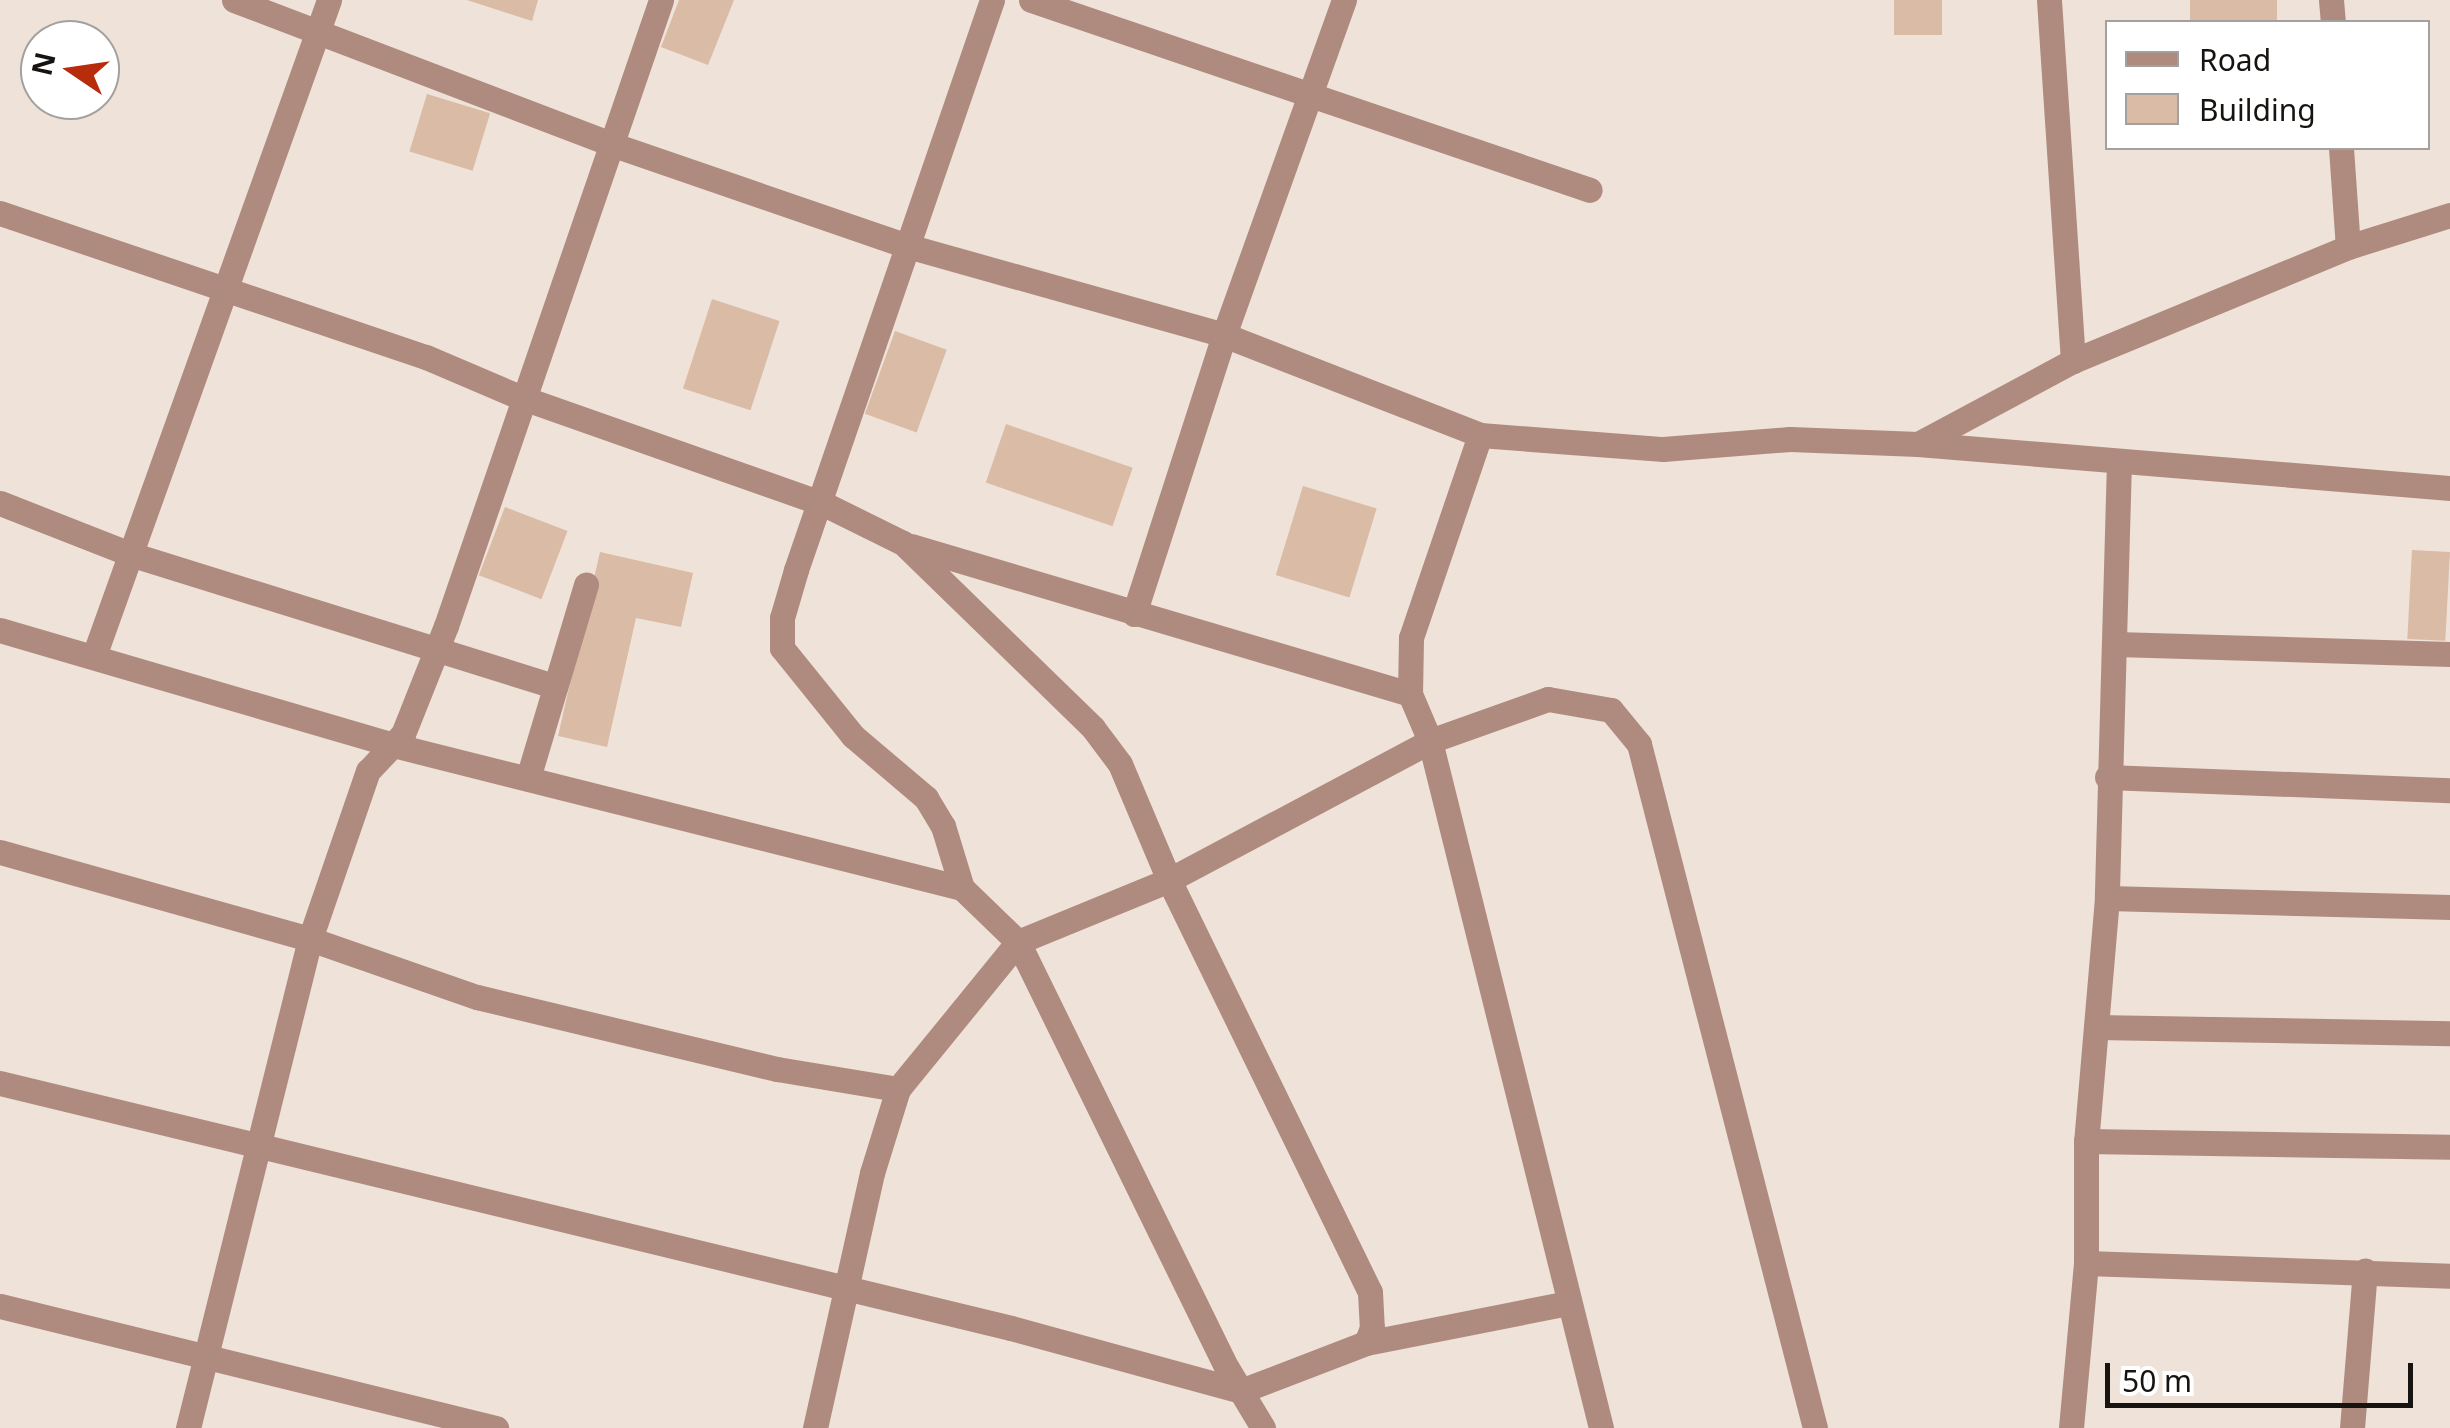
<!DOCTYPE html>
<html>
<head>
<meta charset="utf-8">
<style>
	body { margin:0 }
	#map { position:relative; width:2450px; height:1428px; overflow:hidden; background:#efe2d8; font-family:"Noto Sans",sans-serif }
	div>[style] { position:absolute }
	.building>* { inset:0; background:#dabba5; transform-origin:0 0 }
	.street>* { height:25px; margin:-12.5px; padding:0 12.5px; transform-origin:12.5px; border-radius:12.5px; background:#af8a7f }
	span { translate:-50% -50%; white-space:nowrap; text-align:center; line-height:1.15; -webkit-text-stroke:8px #fff; paint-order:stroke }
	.legend { position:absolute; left:2105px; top:20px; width:325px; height:130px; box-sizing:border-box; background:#fff; border:2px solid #a2a19f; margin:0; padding:12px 18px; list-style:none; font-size:30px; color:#171310 }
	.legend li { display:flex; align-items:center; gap:20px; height:50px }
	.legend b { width:50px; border:2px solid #a2a19f }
	.north { position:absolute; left:20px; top:20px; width:100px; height:100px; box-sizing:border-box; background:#fff; border:2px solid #a2a19f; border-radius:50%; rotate:283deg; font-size:28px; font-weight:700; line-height:40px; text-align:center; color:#171310 }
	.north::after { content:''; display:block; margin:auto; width:35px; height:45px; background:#b72c0a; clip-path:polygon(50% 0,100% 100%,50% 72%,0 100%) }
	.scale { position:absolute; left:2105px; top:1363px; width:308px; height:45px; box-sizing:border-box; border:5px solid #171310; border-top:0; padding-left:12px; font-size:30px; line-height:35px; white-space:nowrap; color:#171310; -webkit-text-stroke:8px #fff; paint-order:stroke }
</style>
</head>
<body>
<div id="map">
	<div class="building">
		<div style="clip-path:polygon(467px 0,538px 0,532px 21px)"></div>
		<div style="clip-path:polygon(679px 0,734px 0,708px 65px,661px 47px)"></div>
		<div style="left:1894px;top:0;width:48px;height:35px"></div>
		<div style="left:2190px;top:0;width:87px;height:22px"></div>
		<div style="left:427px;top:94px;width:66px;height:60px;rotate:17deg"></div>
		<div style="left:712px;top:299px;width:71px;height:94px;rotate:18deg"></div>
		<div style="left:895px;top:331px;width:55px;height:88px;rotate:20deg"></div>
		<div style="left:1006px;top:424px;width:134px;height:62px;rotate:19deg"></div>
		<div style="left:1303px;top:486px;width:77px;height:93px;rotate:17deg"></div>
		<div style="left:505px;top:507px;width:67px;height:73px;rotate:21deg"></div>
		<div style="left:2412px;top:550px;width:38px;height:89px;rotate:3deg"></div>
		<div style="clip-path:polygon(600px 552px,693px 573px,681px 627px,636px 618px,607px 747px,558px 736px)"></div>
	</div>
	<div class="street">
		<div style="left:234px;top:0;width:400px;rotate:20.9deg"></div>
		<div style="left:608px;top:143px;width:313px;rotate:19deg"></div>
		<div style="left:904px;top:245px;width:332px;rotate:15.7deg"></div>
		<div style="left:1224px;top:335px;width:275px;rotate:21.3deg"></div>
		<div style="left:1480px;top:435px;width:184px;rotate:4.4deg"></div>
		<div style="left:1663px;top:449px;width:127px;rotate:-4.5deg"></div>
		<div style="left:1790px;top:439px;width:128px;rotate:2.2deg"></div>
		<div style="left:1918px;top:444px;width:534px;rotate:4.73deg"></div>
		<div style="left:992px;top:0;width:603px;rotate:108.98deg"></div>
		<div style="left:796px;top:570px;width:50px;rotate:106.3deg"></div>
		<div style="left:782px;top:618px;width:30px;rotate:90deg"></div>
		<div style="left:782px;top:648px;width:113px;rotate:51.1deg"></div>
		<div style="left:853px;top:736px;width:96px;rotate:40.3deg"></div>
		<div style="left:926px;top:798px;width:33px;rotate:59deg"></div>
		<div style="left:943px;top:826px;width:65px;rotate:73deg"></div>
		<div style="left:962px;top:888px;width:78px;rotate:44deg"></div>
		<div style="left:1018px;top:942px;width:475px;rotate:63.9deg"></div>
		<div style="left:1227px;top:1368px;width:70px;rotate:59deg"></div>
		<div style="left:1031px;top:0;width:590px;rotate:18.77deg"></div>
		<div style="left:2049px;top:0;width:362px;rotate:86.2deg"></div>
		<div style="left:2331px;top:0;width:22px;rotate:85deg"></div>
		<div style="left:2341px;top:148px;width:99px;rotate:86deg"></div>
		<div style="left:0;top:213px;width:450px;rotate:18.7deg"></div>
		<div style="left:426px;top:357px;width:102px;rotate:23.1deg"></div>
		<div style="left:520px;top:397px;width:322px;rotate:19.4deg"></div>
		<div style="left:824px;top:504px;width:88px;rotate:26.3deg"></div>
		<div style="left:903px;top:543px;width:265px;rotate:44.2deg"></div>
		<div style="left:1093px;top:728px;width:45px;rotate:53.1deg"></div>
		<div style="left:1120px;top:764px;width:126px;rotate:67.1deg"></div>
		<div style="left:1169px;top:880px;width:458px;rotate:64deg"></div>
		<div style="left:1370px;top:1292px;width:36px;rotate:87deg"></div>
		<div style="left:1372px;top:1328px;width:16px;rotate:112deg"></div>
		<div style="left:1366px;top:1343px;width:134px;rotate:159deg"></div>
		<div style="left:1241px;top:1391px;width:238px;rotate:-164.7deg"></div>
		<div style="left:1011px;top:1328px;width:1040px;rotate:-166.38deg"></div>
		<div style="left:1480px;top:435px;width:214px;rotate:108.8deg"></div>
		<div style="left:1411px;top:638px;width:56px;rotate:91deg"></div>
		<div style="left:1410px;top:694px;width:51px;rotate:66.9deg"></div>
		<div style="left:1430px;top:741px;width:708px;rotate:76.02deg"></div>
		<div style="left:1918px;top:444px;width:176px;rotate:-28.2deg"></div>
		<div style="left:2073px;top:361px;width:298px;rotate:-22.5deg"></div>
		<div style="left:2348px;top:247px;width:107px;rotate:-17.4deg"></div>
		<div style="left:2119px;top:461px;width:437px;rotate:91.6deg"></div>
		<div style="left:2107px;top:898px;width:244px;rotate:94.9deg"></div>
		<div style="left:2086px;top:1141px;width:122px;rotate:90deg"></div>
		<div style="left:2086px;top:1263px;width:364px;rotate:2deg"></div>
		<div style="left:0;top:503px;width:140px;rotate:21.4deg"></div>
		<div style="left:130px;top:554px;width:445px;rotate:17.3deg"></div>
		<div style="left:911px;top:546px;width:520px;rotate:16.52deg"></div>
		<div style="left:1134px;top:614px;width:293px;rotate:-72.1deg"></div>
		<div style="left:1224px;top:335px;width:356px;rotate:-70.3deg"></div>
		<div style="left:0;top:630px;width:409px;rotate:16.3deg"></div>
		<div style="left:393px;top:745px;width:587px;rotate:14.11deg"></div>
		<div style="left:2116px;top:644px;width:334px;rotate:1.7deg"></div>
		<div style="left:94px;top:656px;width:697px;rotate:-70.29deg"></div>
		<div style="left:2107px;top:777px;width:343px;rotate:2.2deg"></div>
		<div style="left:528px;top:778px;width:202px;rotate:-73.3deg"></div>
		<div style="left:0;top:852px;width:322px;rotate:15.7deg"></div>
		<div style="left:310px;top:939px;width:177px;rotate:19.2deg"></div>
		<div style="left:477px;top:997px;width:309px;rotate:13.5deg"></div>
		<div style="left:777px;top:1069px;width:123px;rotate:9.4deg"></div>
		<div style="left:2107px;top:898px;width:343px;rotate:1.5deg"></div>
		<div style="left:2096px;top:1027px;width:354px;rotate:1deg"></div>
		<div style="left:2086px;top:1141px;width:364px;rotate:0.9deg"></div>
		<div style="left:0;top:1306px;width:511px;rotate:13.82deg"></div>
		<div style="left:1366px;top:1343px;width:206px;rotate:-11.2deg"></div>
		<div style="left:188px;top:1428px;width:504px;rotate:-75.99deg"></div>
		<div style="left:310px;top:939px;width:178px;rotate:-71deg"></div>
		<div style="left:368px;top:771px;width:51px;rotate:-46.6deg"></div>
		<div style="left:403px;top:734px;width:116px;rotate:-68.3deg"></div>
		<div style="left:446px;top:626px;width:662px;rotate:-71.04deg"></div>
		<div style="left:815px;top:1428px;width:261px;rotate:-77.4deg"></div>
		<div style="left:872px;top:1173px;width:88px;rotate:-72.8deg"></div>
		<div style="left:898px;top:1089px;width:190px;rotate:-50.8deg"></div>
		<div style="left:1018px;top:942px;width:163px;rotate:-22.3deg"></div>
		<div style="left:1169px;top:880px;width:296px;rotate:-28deg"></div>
		<div style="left:1430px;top:741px;width:125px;rotate:-19.6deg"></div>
		<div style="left:1548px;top:699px;width:64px;rotate:9.9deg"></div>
		<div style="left:1611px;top:710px;width:44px;rotate:50.5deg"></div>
		<div style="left:1639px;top:744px;width:706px;rotate:75.57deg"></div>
		<div style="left:2071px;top:1428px;width:166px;rotate:-84.8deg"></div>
		<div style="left:2352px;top:1428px;width:158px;rotate:-85.3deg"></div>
	</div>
	<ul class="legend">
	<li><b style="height:12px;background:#af8a7f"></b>Road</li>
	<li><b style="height:28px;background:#dabba5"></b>Building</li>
	</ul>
	<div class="north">N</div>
	<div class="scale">50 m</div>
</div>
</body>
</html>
